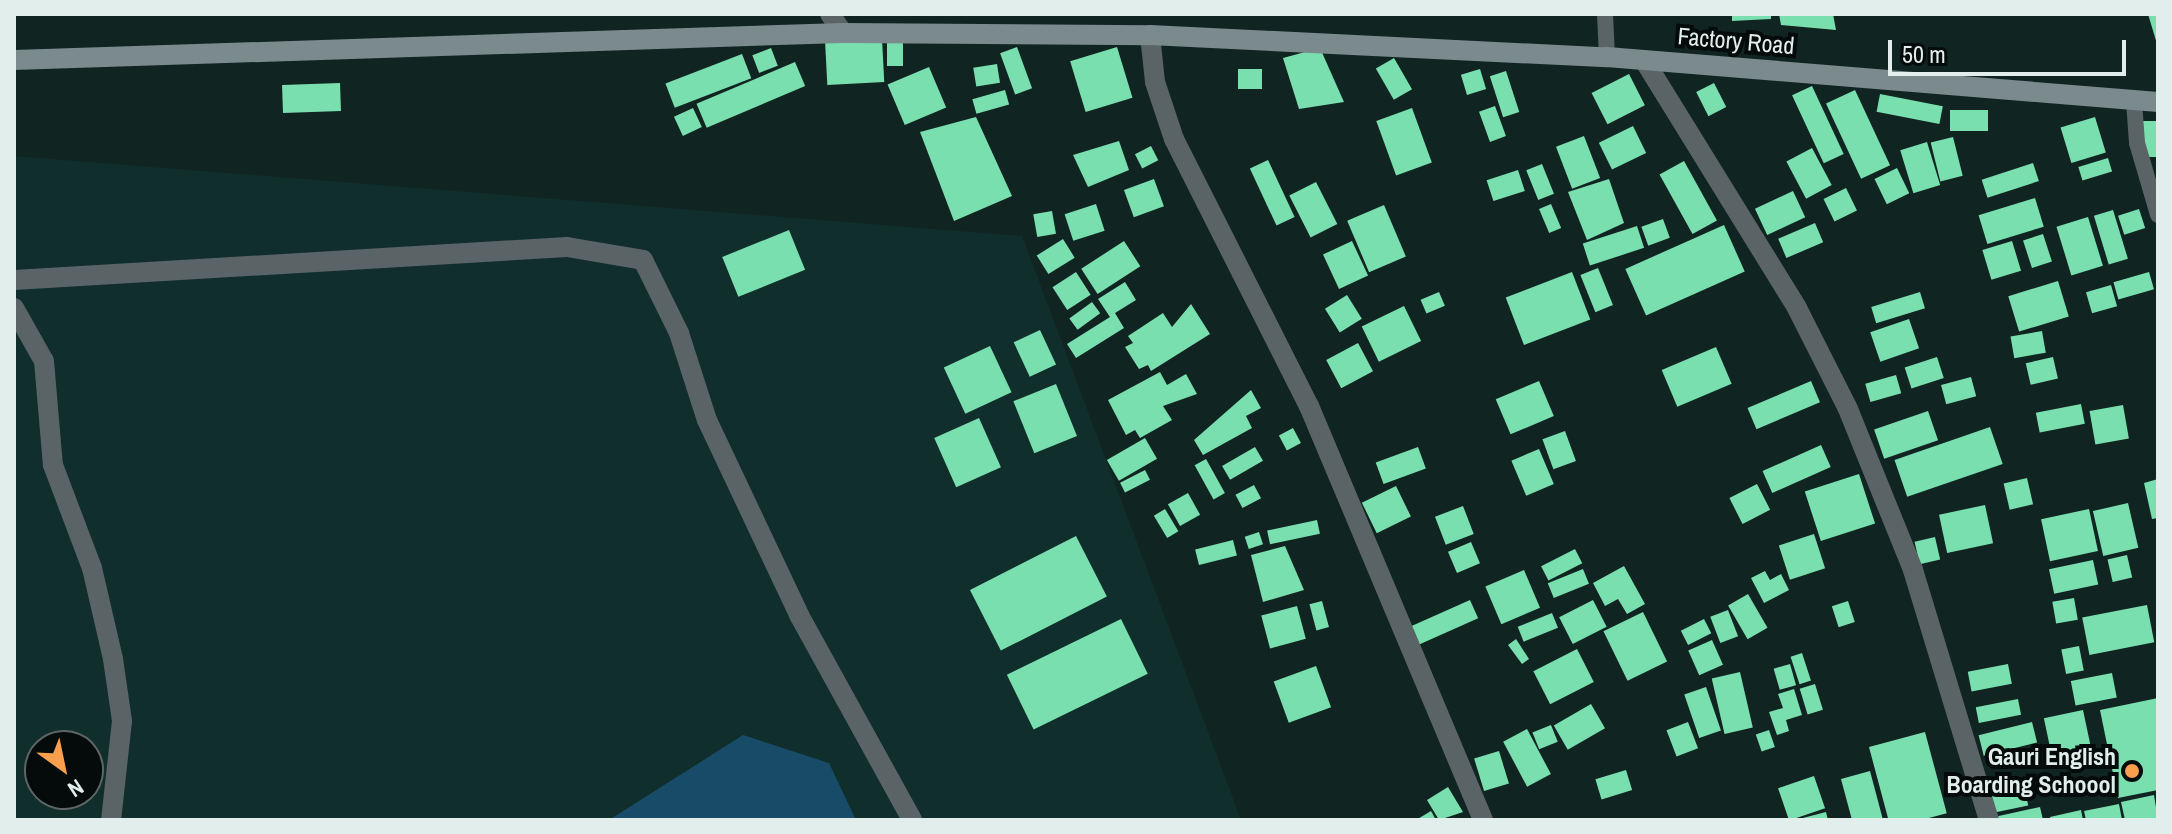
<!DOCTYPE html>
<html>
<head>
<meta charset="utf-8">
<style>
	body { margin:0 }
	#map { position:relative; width:2172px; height:834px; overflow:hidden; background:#102422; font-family:"Archivo Narrow",sans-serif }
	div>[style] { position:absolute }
	.built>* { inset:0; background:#102e2b }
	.water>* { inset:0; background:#184b67 }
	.building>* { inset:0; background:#7adfae; transform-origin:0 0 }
	.service>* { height:16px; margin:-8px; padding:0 8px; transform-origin:8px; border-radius:8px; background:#5a6365 }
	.minor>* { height:20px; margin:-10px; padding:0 10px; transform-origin:10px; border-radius:10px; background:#5a6365 }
	.tertiary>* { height:20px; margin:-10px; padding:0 10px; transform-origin:10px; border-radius:10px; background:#5a6365 }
	.secondary>* { height:20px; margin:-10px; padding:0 10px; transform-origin:10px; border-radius:10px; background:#7b8a8d }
	.dots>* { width:22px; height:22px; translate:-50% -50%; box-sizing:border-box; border:4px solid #040b0a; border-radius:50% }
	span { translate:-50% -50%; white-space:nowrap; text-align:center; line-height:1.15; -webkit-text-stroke:8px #040b0a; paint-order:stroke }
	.street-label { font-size:24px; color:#e2eeec }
	.poi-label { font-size:24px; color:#e2eeec; font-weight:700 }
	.right { translate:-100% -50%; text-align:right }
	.frame { position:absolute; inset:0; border:16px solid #e2eeec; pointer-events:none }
	.north { position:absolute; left:24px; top:730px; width:80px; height:80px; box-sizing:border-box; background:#040b0a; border:2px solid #5d6664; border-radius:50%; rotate:147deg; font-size:22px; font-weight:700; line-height:32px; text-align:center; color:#e2eeec }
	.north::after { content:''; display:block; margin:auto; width:28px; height:36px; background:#f99f4d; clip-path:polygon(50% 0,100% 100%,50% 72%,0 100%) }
	.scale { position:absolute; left:1888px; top:40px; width:238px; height:36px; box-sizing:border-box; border:4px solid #e2eeec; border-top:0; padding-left:10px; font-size:24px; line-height:28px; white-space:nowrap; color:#e2eeec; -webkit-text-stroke:6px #040b0a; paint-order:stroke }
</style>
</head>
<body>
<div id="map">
	<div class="built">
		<div style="clip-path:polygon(evenodd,14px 156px,1022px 236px,1241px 820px,14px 820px,14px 156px,40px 746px,88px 746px,88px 794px,40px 794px,40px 746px)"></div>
	</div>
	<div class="water">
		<div style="clip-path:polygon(743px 735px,829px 763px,856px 820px,609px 820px)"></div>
	</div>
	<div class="building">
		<div style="clip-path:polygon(1732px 14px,1771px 14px,1771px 19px,1732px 21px)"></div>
		<div style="clip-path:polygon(1779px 14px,1833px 14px,1836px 30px,1781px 25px)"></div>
		<div style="clip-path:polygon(2148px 14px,2158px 14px,2158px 44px,2157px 44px)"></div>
		<div style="left:882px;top:39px;width:43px;height:57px;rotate:87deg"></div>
		<div style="left:887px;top:43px;width:16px;height:23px"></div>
		<div style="left:1017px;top:47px;width:44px;height:18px;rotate:70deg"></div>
		<div style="left:1117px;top:47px;width:53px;height:49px;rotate:73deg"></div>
		<div style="left:771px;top:48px;width:19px;height:20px;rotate:69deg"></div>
		<div style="clip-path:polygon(1320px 48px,1344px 102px,1299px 109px,1283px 58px)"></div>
		<div style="left:742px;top:54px;width:26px;height:82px;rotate:69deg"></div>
		<div style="left:1394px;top:58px;width:36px;height:21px;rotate:60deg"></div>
		<div style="left:795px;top:62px;width:26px;height:107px;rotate:67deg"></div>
		<div style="left:997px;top:64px;width:19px;height:24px;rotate:81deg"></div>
		<div style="left:929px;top:67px;width:44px;height:45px;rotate:67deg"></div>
		<div style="left:1262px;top:69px;width:20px;height:24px;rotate:90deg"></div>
		<div style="left:1480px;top:69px;width:21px;height:20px;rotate:73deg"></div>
		<div style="left:1506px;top:71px;width:43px;height:17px;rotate:72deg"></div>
		<div style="left:1629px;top:74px;width:35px;height:42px;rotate:63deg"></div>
		<div style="left:340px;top:83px;width:28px;height:58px;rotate:88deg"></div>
		<div style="left:1714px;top:83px;width:27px;height:20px;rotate:63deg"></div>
		<div style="left:1812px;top:86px;width:75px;height:22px;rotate:65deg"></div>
		<div style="left:1005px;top:90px;width:15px;height:34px;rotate:74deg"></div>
		<div style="left:1855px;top:90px;width:83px;height:32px;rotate:65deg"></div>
		<div style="left:1880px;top:94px;width:64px;height:18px;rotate:11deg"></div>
		<div style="left:1495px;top:106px;width:32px;height:17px;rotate:70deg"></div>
		<div style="left:693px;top:108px;width:21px;height:21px;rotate:65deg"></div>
		<div style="left:1412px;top:108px;width:58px;height:38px;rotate:70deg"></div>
		<div style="left:1988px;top:110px;width:21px;height:38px;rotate:90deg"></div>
		<div style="clip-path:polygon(976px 117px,1012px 196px,954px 221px,920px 132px)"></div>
		<div style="left:2095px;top:117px;width:37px;height:36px;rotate:73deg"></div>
		<div style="left:2143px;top:121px;width:15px;height:36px"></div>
		<div style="left:1633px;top:126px;width:30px;height:38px;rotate:64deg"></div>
		<div style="left:1584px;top:136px;width:45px;height:30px;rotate:69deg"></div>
		<div style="left:1953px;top:137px;width:40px;height:23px;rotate:76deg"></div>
		<div style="clip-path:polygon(1119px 141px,1129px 170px,1088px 187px,1073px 155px)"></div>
		<div style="left:1927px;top:142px;width:45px;height:28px;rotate:73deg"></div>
		<div style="left:1151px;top:146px;width:16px;height:18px;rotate:63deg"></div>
		<div style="left:1812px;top:148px;width:42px;height:29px;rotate:62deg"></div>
		<div style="left:2108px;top:158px;width:14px;height:31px;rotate:73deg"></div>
		<div style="left:1268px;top:160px;width:63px;height:20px;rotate:65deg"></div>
		<div style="left:1684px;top:161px;width:68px;height:28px;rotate:61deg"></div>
		<div style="left:2033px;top:163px;width:19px;height:54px;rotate:72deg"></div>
		<div style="left:1542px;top:164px;width:32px;height:17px;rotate:68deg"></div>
		<div style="left:1897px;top:168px;width:28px;height:25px;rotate:64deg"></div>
		<div style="left:1518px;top:170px;width:22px;height:33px;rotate:72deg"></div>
		<div style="left:1154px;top:179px;width:29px;height:32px;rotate:70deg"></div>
		<div style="clip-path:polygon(1609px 179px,1624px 223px,1587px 240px,1568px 192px)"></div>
		<div style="left:1316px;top:182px;width:47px;height:30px;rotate:63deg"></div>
		<div style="left:1846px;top:188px;width:25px;height:25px;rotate:64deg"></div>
		<div style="left:1793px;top:191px;width:29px;height:42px;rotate:65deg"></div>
		<div style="left:2035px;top:198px;width:30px;height:59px;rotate:73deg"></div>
		<div style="left:1096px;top:204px;width:28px;height:33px;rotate:72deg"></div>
		<div style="left:1551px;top:204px;width:26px;height:13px;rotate:67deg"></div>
		<div style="left:1384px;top:205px;width:56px;height:40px;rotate:67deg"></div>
		<div style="left:2139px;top:209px;width:20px;height:22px;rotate:72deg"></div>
		<div style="left:2113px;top:210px;width:51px;height:20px;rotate:73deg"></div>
		<div style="left:1052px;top:211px;width:23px;height:19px;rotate:80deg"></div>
		<div style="left:2088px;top:217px;width:51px;height:33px;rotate:73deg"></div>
		<div style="left:1663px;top:219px;width:20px;height:23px;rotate:70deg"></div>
		<div style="left:1815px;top:223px;width:21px;height:40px;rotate:67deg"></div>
		<div style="left:1724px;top:225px;width:51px;height:108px;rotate:66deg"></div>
		<div style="left:1637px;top:226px;width:23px;height:57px;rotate:72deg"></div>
		<div style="left:789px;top:230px;width:43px;height:72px;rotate:68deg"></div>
		<div style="left:2043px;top:234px;width:29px;height:21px;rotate:72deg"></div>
		<div style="left:1063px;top:239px;width:22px;height:31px;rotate:58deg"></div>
		<div style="left:1124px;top:241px;width:30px;height:51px;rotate:57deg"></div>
		<div style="left:1352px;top:241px;width:38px;height:32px;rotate:65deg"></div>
		<div style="left:2012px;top:241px;width:31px;height:31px;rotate:73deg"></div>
		<div style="left:1598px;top:268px;width:40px;height:19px;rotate:68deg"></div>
		<div style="left:1076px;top:272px;width:27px;height:28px;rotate:57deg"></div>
		<div style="left:1572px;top:272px;width:51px;height:71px;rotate:69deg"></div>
		<div style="left:2149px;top:272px;width:18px;height:37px;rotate:74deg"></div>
		<div style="left:2058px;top:281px;width:37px;height:52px;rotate:73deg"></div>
		<div style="clip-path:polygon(1125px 282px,1136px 300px,1115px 313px,1124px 328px,1076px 358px,1067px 344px,1110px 317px,1098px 299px)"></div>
		<div style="left:2111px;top:285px;width:22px;height:26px;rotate:74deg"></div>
		<div style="left:1439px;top:292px;width:15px;height:20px;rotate:67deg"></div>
		<div style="left:1920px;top:292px;width:17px;height:51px;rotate:73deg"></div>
		<div style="left:1347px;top:295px;width:28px;height:26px;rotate:58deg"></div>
		<div style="left:1092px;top:302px;width:14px;height:28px;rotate:54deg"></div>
		<div style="clip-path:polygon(1191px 304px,1210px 334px,1151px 371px,1148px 365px,1139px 369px,1125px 347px,1133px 343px,1128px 336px,1163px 313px,1172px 327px)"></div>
		<div style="left:1404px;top:306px;width:39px;height:47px;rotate:64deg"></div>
		<div style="left:1909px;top:319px;width:31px;height:41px;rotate:71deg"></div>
		<div style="left:1040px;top:330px;width:38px;height:29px;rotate:65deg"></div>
		<div style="left:2042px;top:331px;width:22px;height:32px;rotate:80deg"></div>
		<div style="left:1358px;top:343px;width:32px;height:36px;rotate:62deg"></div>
		<div style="left:990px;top:346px;width:51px;height:51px;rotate:65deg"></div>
		<div style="left:1716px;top:347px;width:40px;height:59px;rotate:67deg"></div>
		<div style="left:1937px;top:357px;width:22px;height:34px;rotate:72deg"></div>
		<div style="left:2053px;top:357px;width:22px;height:28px;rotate:77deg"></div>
		<div style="clip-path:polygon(1160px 372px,1167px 385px,1186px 374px,1197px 394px,1163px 406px,1172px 420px,1140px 438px,1135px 430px,1126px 435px,1108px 400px)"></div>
		<div style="left:1896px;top:375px;width:19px;height:32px;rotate:74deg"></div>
		<div style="left:1971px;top:377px;width:20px;height:31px;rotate:75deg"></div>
		<div style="left:1539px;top:381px;width:38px;height:47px;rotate:67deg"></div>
		<div style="left:1811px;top:381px;width:23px;height:69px;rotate:67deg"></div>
		<div style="left:1056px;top:384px;width:56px;height:46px;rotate:68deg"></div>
		<div style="clip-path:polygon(1251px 390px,1261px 408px,1246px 416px,1252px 428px,1203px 455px,1194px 440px)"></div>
		<div style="left:2081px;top:404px;width:20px;height:46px;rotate:79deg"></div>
		<div style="left:2123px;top:405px;width:34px;height:34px;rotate:80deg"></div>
		<div style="left:1928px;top:411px;width:31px;height:57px;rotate:71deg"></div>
		<div style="left:979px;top:418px;width:54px;height:49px;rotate:66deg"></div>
		<div style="left:1990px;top:427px;width:39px;height:101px;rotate:71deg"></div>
		<div style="left:1293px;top:428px;width:17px;height:16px;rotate:62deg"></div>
		<div style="left:1565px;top:431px;width:32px;height:24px;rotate:70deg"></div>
		<div style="left:1145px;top:438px;width:24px;height:44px;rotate:60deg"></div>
		<div style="left:1821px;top:445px;width:24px;height:64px;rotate:66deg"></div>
		<div style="left:1255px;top:447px;width:16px;height:38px;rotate:60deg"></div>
		<div style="left:1418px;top:447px;width:23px;height:45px;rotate:70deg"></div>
		<div style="left:1539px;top:449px;width:38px;height:30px;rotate:67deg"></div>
		<div style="left:1206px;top:459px;width:39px;height:13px;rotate:61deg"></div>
		<div style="left:1145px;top:470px;width:11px;height:28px;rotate:63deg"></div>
		<div style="left:1859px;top:474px;width:52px;height:57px;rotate:72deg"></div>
		<div style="left:2027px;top:478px;width:27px;height:24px;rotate:77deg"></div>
		<div style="clip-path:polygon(2158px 479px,2158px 518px,2152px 519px,2144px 483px)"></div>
		<div style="left:1757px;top:484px;width:29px;height:31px;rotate:63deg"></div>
		<div style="left:1254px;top:485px;width:15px;height:21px;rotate:62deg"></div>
		<div style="left:1396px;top:486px;width:34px;height:38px;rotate:64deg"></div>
		<div style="left:1188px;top:493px;width:25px;height:23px;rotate:61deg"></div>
		<div style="left:2128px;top:503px;width:46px;height:36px;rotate:77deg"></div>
		<div style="left:1985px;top:505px;width:39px;height:47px;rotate:78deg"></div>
		<div style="left:1463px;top:506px;width:30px;height:30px;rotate:69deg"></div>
		<div style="left:1165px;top:509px;width:26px;height:13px;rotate:59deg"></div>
		<div style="left:2089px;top:509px;width:43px;height:49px;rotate:78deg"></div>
		<div style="left:1317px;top:520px;width:14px;height:51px;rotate:78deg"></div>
		<div style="left:1259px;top:532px;width:13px;height:15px;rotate:72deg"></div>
		<div style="left:1814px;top:534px;width:36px;height:37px;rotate:72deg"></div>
		<div style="left:1076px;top:536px;width:68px;height:119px;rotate:63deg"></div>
		<div style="left:1935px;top:537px;width:23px;height:21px;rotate:77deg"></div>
		<div style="left:1233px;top:540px;width:16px;height:39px;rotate:76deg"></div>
		<div style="left:1471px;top:542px;width:23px;height:25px;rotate:67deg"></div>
		<div style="clip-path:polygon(1285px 546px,1304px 590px,1263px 602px,1251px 555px)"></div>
		<div style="left:1575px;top:549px;width:16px;height:38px;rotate:63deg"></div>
		<div style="left:2127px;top:555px;width:23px;height:20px;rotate:77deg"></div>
		<div style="left:2093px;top:560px;width:25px;height:45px;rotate:78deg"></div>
		<div style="clip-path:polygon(1624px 566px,1645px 604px,1627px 614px,1618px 599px,1605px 606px,1593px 583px)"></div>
		<div style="left:1583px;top:569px;width:16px;height:38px;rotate:68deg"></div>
		<div style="left:1524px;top:570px;width:41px;height:42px;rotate:67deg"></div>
		<div style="clip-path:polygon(1765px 571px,1770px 580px,1781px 574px,1789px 590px,1764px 603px,1751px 578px)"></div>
		<div style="left:1748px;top:594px;width:39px;height:23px;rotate:60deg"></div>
		<div style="left:2074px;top:598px;width:22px;height:22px;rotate:80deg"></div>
		<div style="left:1470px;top:600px;width:20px;height:67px;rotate:66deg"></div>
		<div style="left:1593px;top:600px;width:30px;height:38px;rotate:63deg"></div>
		<div style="left:1322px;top:601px;width:27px;height:13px;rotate:75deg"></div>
		<div style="left:1848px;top:601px;width:22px;height:17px;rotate:72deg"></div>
		<div style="left:2147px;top:605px;width:38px;height:66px;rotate:79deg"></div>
		<div style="left:1297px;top:606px;width:34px;height:37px;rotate:75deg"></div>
		<div style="left:1728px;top:610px;width:28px;height:19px;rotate:69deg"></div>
		<div style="left:1643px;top:612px;width:55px;height:44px;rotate:64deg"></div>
		<div style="left:1552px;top:613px;width:16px;height:37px;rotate:68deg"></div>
		<div style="left:1121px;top:619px;width:61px;height:127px;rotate:64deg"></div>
		<div style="left:1704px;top:619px;width:16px;height:26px;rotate:63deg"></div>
		<div style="clip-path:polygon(1516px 639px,1529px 659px,1522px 664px,1508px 645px)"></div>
		<div style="left:1712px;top:640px;width:27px;height:26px;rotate:66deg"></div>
		<div style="left:2079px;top:646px;width:25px;height:18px;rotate:79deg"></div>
		<div style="left:1577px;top:649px;width:37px;height:49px;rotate:63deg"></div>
		<div style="left:1802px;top:653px;width:29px;height:12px;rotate:72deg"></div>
		<div style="left:1790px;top:664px;width:22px;height:17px;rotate:74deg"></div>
		<div style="left:2008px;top:664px;width:20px;height:41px;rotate:79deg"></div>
		<div style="left:1316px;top:666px;width:44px;height:45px;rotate:70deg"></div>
		<div style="left:1740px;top:672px;width:57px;height:29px;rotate:77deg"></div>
		<div style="left:2112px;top:673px;width:25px;height:42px;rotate:79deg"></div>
		<div style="left:1815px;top:684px;width:27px;height:16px;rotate:73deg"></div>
		<div style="left:1706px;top:687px;width:46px;height:23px;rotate:71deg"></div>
		<div style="clip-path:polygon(1794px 689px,1802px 715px,1786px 720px,1789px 731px,1777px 735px,1769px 712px,1783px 708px,1778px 694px)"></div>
		<div style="clip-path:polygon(2158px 698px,2158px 790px,2118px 798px,2100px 710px)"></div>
		<div style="left:2018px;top:699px;width:16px;height:43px;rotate:79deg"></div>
		<div style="left:1591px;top:704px;width:28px;height:43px;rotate:60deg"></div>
		<div style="left:2083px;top:710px;width:39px;height:40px;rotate:78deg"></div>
		<div style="left:1688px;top:722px;width:28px;height:23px;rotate:69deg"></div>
		<div style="left:2032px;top:722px;width:21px;height:55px;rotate:76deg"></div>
		<div style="left:1551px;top:725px;width:18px;height:20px;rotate:68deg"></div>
		<div style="left:1527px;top:729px;width:51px;height:27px;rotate:62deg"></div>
		<div style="left:1769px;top:730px;width:18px;height:14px;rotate:71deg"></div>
		<div style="left:1925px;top:732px;width:84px;height:58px;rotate:75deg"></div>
		<div style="left:1499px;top:751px;width:34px;height:26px;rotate:73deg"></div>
		<div style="left:1626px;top:770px;width:21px;height:32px;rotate:73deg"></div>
		<div style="clip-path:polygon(1870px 771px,1883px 820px,1852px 820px,1841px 779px)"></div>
		<div style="left:1814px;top:776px;width:34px;height:38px;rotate:71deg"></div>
		<div style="left:2023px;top:781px;width:25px;height:38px;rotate:78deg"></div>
		<div style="clip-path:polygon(1448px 787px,1463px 812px,1439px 820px,1427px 800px)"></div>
		<div style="clip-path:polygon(2154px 795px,2158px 820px,2125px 820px,2121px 802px)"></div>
		<div style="clip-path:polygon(2119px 804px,2122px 820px,2086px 820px,2084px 811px)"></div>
		<div style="clip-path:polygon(2040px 807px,2043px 820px,1994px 820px,1994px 817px)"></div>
		<div style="clip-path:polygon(2081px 810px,2083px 820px,2051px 820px,2050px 817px)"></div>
		<div style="clip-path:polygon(1431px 811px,1436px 820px,1416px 820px)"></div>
		<div style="clip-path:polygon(1826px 812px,1828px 820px,1799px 820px,1799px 819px)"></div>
	</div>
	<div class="service">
		<div style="left:1605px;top:14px;width:43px;rotate:87.3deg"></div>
		<div style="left:2134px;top:101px;width:42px;rotate:85.9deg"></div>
		<div style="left:2137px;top:143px;width:75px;rotate:73.7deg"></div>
	</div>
	<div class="minor">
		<div style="left:1150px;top:35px;width:47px;rotate:83.9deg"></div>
		<div style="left:1155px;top:82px;width:60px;rotate:71.6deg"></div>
		<div style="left:1174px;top:139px;width:299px;rotate:63.2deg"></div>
		<div style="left:1309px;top:406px;width:449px;rotate:67.2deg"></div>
		<div style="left:1644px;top:60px;width:291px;rotate:58.3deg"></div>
		<div style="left:1797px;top:308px;width:113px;rotate:63.2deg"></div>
		<div style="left:1848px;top:409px;width:174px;rotate:68deg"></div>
		<div style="left:1913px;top:570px;width:261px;rotate:73.1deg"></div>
		<div style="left:14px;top:280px;width:554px;rotate:-3.42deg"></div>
		<div style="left:567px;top:247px;width:77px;rotate:9.7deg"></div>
		<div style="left:643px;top:260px;width:81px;rotate:63.7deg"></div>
		<div style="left:679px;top:333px;width:91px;rotate:72.2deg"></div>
		<div style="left:707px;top:420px;width:216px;rotate:64.7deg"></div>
		<div style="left:799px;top:615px;width:234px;rotate:61.1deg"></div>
		<div style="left:14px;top:308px;width:61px;rotate:60.5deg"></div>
		<div style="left:44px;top:361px;width:104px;rotate:85.1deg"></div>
		<div style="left:53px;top:465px;width:110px;rotate:69.3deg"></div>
		<div style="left:92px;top:568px;width:93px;rotate:77deg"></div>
		<div style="left:113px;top:659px;width:63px;rotate:81.7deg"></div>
		<div style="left:122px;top:721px;width:100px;rotate:96.3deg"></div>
	</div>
	<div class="tertiary">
		<div style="left:830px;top:14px;width:23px;rotate:56deg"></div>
	</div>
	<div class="secondary">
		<div style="left:14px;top:60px;width:829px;rotate:-1.87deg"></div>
		<div style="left:843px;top:33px;width:307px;rotate:0.4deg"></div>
		<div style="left:1150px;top:35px;width:458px;rotate:2.8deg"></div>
		<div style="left:1607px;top:57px;width:553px;rotate:4.67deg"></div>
	</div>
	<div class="dots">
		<div style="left:2132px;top:771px;background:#f99f4d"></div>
	</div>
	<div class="street-label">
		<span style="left:1736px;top:41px;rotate:5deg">Factory Road</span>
	</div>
	<div class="poi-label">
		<span class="right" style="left:2116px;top:771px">Gauri English<br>Boarding Schoool</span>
	</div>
	<div class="frame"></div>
	<div class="north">N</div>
	<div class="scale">50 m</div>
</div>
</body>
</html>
